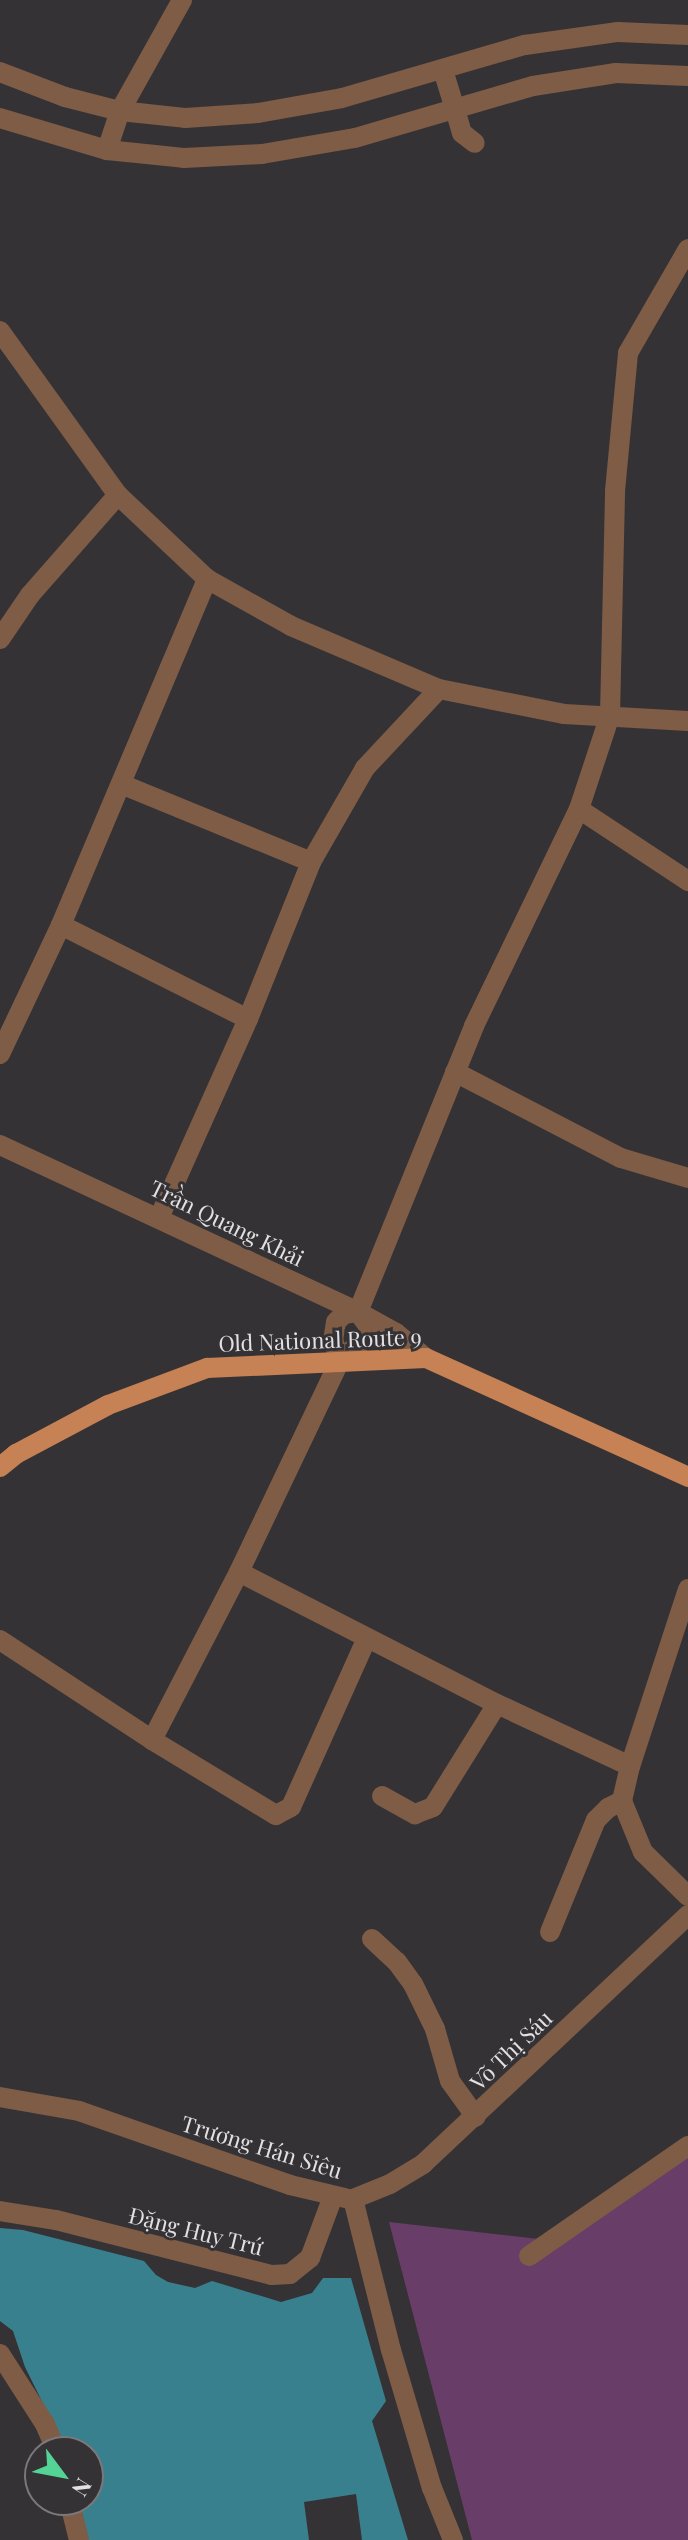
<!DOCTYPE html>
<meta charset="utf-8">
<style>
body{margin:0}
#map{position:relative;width:688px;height:2540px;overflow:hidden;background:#353235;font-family:"Playfair Display",serif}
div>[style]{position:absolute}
.green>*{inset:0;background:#683e68}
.water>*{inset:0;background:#39808e}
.minor>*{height:20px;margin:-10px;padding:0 10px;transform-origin:10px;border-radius:10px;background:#7e5c46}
.tertiary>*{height:20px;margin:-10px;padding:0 10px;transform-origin:10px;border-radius:10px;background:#7e5c46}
.primary>*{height:20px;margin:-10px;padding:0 10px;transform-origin:10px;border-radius:10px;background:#c68154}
span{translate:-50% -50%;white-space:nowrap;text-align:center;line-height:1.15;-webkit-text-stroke:6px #353235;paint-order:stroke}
.street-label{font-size:22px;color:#e2e0e2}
.north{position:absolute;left:24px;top:2436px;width:80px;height:80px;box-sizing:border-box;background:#353235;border:2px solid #7a787a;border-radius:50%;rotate:122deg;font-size:22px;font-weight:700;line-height:32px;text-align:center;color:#e2e0e2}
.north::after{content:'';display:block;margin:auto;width:28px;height:36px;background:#53d396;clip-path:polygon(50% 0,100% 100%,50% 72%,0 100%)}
</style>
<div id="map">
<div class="green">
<i style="clip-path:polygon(688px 2156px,688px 2540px,472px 2540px,389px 2222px,565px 2242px)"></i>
</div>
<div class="water">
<i style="clip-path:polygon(0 2228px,23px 2230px,144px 2261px,156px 2275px,168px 2282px,195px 2288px,212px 2281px,281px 2302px,312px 2293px,323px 2278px,351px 2278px,386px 2401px,372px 2421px,408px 2540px,362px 2540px,356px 2494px,304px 2502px,309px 2540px,85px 2540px,79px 2500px,88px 2500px,88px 2452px,67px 2452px,25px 2367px,13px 2331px,0 2321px)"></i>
</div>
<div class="minor">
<i style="left:455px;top:109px;width:25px;rotate:74deg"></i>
<i style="left:462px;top:133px;width:16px;rotate:38deg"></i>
<i style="left:120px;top:111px;width:127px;rotate:-60.8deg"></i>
<i style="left:0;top:331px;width:202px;rotate:54.3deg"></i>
<i style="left:118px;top:495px;width:122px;rotate:43.3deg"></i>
<i style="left:207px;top:579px;width:96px;rotate:29.2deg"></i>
<i style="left:291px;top:626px;width:161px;rotate:23.1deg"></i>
<i style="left:439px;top:689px;width:127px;rotate:11.3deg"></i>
<i style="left:564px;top:714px;width:124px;rotate:3.2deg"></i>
<i style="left:0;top:639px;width:53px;rotate:-55.7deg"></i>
<i style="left:30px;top:595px;width:133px;rotate:-48.7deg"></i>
<i style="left:121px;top:784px;width:205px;rotate:22.3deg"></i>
<i style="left:579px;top:809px;width:131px;rotate:33.4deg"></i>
<i style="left:61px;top:925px;width:209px;rotate:26.7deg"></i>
<i style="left:0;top:1054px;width:143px;rotate:-64.7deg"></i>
<i style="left:61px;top:925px;width:376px;rotate:-67.1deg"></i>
<i style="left:455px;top:1072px;width:187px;rotate:27.4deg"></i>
<i style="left:621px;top:1158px;width:70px;rotate:16.6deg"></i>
<i style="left:0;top:1145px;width:395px;rotate:25deg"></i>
<i style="left:358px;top:1312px;width:43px;rotate:28.9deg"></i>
<i style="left:396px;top:1333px;width:39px;rotate:40deg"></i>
<i style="left:159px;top:1218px;width:218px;rotate:-65.9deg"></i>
<i style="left:248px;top:1019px;width:169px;rotate:-68.1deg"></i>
<i style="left:311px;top:862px;width:108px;rotate:-60.1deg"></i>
<i style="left:365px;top:768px;width:108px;rotate:-46.9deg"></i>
<i style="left:239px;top:1572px;width:290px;rotate:27.1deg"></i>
<i style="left:497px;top:1704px;width:147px;rotate:25deg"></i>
<i style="left:688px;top:1589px;width:186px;rotate:108.1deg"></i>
<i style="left:630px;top:1766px;width:36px;rotate:103deg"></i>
<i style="left:622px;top:1801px;width:55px;rotate:67.6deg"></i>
<i style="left:643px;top:1852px;width:63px;rotate:44.4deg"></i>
<i style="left:0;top:1640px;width:182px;rotate:33.3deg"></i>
<i style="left:152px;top:1740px;width:145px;rotate:31.2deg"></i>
<i style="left:276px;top:1815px;width:17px;rotate:-28deg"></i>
<i style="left:291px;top:1807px;width:185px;rotate:-65.8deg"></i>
<i style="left:152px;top:1740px;width:189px;rotate:-62.6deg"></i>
<i style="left:239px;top:1572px;width:235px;rotate:-64.5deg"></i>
<i style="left:340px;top:1360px;width:35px;rotate:-40deg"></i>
<i style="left:367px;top:1337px;width:10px;rotate:-79deg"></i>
<i style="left:369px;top:1327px;width:19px;rotate:-126deg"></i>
<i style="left:358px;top:1312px;width:14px;rotate:172deg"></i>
<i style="left:344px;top:1314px;width:11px;rotate:135deg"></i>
<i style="left:336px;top:1322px;width:18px;rotate:99deg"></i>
<i style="left:333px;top:1340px;width:21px;rotate:71deg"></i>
<i style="left:382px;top:1796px;width:38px;rotate:29deg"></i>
<i style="left:415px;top:1814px;width:19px;rotate:-21deg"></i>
<i style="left:433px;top:1807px;width:121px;rotate:-58.1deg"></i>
<i style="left:550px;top:1932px;width:121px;rotate:-67.7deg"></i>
<i style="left:596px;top:1820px;width:17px;rotate:-45deg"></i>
<i style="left:608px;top:1808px;width:16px;rotate:-27deg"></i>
<i style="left:372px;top:1939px;width:34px;rotate:43deg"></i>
<i style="left:397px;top:1962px;width:27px;rotate:54deg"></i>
<i style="left:413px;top:1984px;width:50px;rotate:63.9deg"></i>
<i style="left:435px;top:2029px;width:54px;rotate:73.9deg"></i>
<i style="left:450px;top:2081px;width:44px;rotate:54.2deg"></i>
<i style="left:0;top:2097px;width:80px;rotate:10deg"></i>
<i style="left:79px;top:2111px;width:224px;rotate:19.3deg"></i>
<i style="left:290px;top:2185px;width:57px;rotate:13.3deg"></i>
<i style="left:353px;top:2199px;width:40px;rotate:-22deg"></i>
<i style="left:390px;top:2184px;width:39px;rotate:-31deg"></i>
<i style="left:423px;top:2164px;width:364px;rotate:-43.2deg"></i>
<i style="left:353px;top:2199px;width:156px;rotate:75.9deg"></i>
<i style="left:391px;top:2350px;width:144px;rotate:73.5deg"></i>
<i style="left:432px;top:2488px;width:56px;rotate:68deg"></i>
<i style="left:0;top:2211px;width:57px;rotate:9.1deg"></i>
<i style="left:56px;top:2220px;width:223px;rotate:14.3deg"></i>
<i style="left:272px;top:2275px;width:18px;rotate:-3deg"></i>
<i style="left:290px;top:2274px;width:26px;rotate:-39deg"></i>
<i style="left:310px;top:2258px;width:66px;rotate:-69.6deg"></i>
<i style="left:529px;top:2256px;width:193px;rotate:-34.7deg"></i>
<i style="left:0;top:2354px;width:83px;rotate:57.3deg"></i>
<i style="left:45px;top:2424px;width:30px;rotate:67deg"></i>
<i style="left:69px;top:2500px;width:41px;rotate:76deg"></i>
</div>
<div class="tertiary">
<i style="left:443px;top:70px;width:41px;rotate:72.9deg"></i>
<i style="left:0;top:72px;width:70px;rotate:21deg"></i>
<i style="left:65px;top:97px;width:57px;rotate:14.3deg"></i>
<i style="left:120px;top:111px;width:65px;rotate:6.1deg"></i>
<i style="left:185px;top:118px;width:73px;rotate:-3.9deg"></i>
<i style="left:258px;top:113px;width:85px;rotate:-10.1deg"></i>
<i style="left:342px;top:98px;width:191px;rotate:-16.2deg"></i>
<i style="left:525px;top:45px;width:94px;rotate:-8deg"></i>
<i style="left:618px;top:32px;width:70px;rotate:2.5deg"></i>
<i style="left:0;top:118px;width:112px;rotate:16.7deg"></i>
<i style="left:107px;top:150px;width:77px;rotate:5.9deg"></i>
<i style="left:184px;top:158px;width:78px;rotate:-2.9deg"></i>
<i style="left:262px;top:154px;width:94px;rotate:-9.8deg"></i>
<i style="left:355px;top:138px;width:185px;rotate:-16.3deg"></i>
<i style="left:533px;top:86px;width:84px;rotate:-8.9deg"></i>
<i style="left:616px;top:73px;width:72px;rotate:2.4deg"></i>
<i style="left:107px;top:150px;width:41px;rotate:-71.6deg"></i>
<i style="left:358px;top:1312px;width:309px;rotate:-67.9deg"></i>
<i style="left:474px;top:1026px;width:241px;rotate:-64.2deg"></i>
<i style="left:579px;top:809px;width:99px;rotate:-71.7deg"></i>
<i style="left:610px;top:715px;width:224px;rotate:-88.7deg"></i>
<i style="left:615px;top:491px;width:139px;rotate:-84.6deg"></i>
<i style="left:628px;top:353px;width:120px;rotate:-60deg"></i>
</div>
<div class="primary">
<i style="left:0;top:1467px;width:21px;rotate:-39deg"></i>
<i style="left:16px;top:1454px;width:104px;rotate:-28deg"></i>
<i style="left:108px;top:1405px;width:106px;rotate:-20.5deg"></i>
<i style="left:207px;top:1368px;width:219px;rotate:-2.6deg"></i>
<i style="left:426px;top:1358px;width:288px;rotate:24.4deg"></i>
</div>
<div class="street-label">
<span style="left:227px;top:1223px;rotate:26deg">Trần Quang Khải</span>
<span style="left:320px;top:1340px;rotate:-2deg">Old National Route 9</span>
<span style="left:511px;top:2050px;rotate:-44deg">Võ Thị Sáu</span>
<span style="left:262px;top:2147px;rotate:17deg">Trương Hán Siêu</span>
<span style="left:196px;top:2231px;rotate:14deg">Đặng Huy Trứ</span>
</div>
<div class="north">N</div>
</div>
